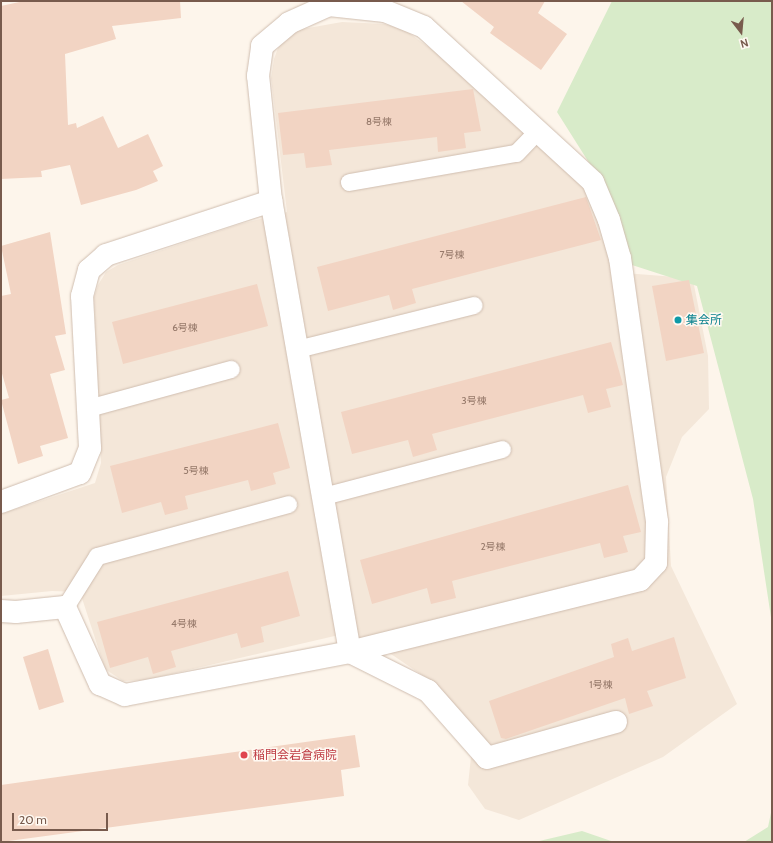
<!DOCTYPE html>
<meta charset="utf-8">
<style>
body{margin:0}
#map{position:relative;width:773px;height:843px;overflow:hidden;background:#fdf5eb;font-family:Cabin,"Noto Sans JP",sans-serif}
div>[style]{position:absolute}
.residential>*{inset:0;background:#f4e7d9}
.green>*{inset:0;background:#d8ebc9}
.building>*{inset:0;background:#f2d4c3}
.roads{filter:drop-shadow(0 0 1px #cfbdaf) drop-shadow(0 0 1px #cfbdaf)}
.service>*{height:17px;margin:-8.5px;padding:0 8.5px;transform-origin:8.5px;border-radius:8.5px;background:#fff}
.minor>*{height:22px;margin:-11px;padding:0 11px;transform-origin:11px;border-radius:11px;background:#fff}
.dots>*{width:11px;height:11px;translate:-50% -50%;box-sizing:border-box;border:2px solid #fff9f2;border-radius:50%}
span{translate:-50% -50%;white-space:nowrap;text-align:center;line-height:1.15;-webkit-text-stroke:3px #fff9f2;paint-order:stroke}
.number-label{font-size:10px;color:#96796a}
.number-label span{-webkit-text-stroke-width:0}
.culture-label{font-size:12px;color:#0d838f}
.left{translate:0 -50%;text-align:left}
.health-label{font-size:12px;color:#be3a42}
.frame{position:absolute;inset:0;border:2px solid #785b4d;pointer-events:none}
.north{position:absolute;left:721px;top:12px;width:40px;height:40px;-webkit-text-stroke:3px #fff9f2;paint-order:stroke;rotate:164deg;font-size:11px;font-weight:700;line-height:16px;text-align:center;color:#785b4d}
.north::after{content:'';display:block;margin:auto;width:14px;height:18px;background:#785b4d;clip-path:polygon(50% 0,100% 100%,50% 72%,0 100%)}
.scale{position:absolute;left:12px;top:813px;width:96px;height:18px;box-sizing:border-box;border:2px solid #785b4d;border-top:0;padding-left:5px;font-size:12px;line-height:14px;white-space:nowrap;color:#785b4d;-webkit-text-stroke:3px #fff9f2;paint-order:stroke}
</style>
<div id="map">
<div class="residential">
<i style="clip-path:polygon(342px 22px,384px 24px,405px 30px,467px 75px,587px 190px,605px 228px,611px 272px,689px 278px,694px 285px,708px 356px,709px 409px,682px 437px,666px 477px,671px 566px,737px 704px,663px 757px,519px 820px,485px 809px,468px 785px,471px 757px,483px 745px,438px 686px,391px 654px,358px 641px,356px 631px,146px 680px,123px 681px,105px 669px,80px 592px,52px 591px,1px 596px,1px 514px,95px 483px,101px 463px,94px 297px,98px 285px,106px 272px,118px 265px,240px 224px,287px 212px,271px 78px,274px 59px,281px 40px,297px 30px)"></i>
</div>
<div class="green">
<i style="clip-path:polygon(612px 1px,772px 1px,772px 624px,753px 499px,697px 286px,632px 265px,598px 177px,557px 112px)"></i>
<i style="clip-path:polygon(772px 808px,772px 842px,744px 842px,768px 827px)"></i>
<i style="clip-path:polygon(582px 831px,614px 842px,535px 842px)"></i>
</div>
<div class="building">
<i style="clip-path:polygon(24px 1px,180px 1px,181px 18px,112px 26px,116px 39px,65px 54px,68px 125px,76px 123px,77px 128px,103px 116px,118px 148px,148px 134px,163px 166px,153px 171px,158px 181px,136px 190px,81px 205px,70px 165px,41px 171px,42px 177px,1px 179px,1px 6px)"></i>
<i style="clip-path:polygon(461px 1px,545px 1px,538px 13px,567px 34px,541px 70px,490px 33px,494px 27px)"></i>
<i style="clip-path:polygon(473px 89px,481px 131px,464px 133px,466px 148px,438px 152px,437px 137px,329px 150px,332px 165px,306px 168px,304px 153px,283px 155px,278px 113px)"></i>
<i style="clip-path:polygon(586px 197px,601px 240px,412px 289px,416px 303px,393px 310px,389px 295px,328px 311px,317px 267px)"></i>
<i style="clip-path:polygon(50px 232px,66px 334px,55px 336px,65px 370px,50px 374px,68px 438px,40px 446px,43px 456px,18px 464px,1px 400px,9px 398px,1px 370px,1px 296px,11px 294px,1px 246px)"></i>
<i style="clip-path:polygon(689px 280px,704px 353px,666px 361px,652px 286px)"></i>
<i style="clip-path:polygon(257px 284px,268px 326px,123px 364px,112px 322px)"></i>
<i style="clip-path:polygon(611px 342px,623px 385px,606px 389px,611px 407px,588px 413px,583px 395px,432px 434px,437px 450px,413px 457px,408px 440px,352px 454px,341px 412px)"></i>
<i style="clip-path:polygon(278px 423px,290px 468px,273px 473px,276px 484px,251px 491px,248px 480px,185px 496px,188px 509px,165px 515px,161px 502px,122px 513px,110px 466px)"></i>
<i style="clip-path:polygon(628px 485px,641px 532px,623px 536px,628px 552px,604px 558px,600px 543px,452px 581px,456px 598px,431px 604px,427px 588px,372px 604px,360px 560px)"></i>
<i style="clip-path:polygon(288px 571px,300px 616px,261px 627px,264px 642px,241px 648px,237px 633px,171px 651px,176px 667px,153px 674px,148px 657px,110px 668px,97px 622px)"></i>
<i style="clip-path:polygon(674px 637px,686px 678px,647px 691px,653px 706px,629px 714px,625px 698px,506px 739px,501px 738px,489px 701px,614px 657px,611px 644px,628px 638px,632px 651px)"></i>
<i style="clip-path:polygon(48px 649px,64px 702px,39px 710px,23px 657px)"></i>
<i style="clip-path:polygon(355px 735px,360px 767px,341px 770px,344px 796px,1px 842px,1px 785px)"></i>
</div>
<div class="roads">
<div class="service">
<i style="left:349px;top:182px;width:169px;rotate:-9.9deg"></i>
<i style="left:516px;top:153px;width:30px;rotate:-46deg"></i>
<i style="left:297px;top:349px;width:182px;rotate:-14deg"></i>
<i style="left:88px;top:408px;width:148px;rotate:-15.3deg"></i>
<i style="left:323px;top:496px;width:185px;rotate:-14.7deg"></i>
<i style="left:65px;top:607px;width:60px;rotate:-57.9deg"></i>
<i style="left:97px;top:556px;width:198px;rotate:-15.2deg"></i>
</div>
<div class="minor">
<i style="left:1px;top:502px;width:84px;rotate:-20.2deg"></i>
<i style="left:80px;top:473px;width:27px;rotate:-68deg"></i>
<i style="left:90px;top:448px;width:152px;rotate:-93deg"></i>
<i style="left:82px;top:296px;width:27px;rotate:-75deg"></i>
<i style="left:89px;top:270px;width:23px;rotate:-41deg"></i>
<i style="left:106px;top:255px;width:174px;rotate:-18.1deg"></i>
<i style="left:1px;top:611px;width:15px;rotate:4deg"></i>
<i style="left:16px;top:612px;width:49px;rotate:-5.8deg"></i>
<i style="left:65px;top:607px;width:85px;rotate:65.6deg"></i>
<i style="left:100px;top:684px;width:27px;rotate:24deg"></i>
<i style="left:125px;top:695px;width:229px;rotate:-10.8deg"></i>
<i style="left:350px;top:652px;width:458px;rotate:-99.9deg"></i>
<i style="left:271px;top:201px;width:126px;rotate:-95.9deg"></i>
<i style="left:258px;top:76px;width:30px;rotate:-82deg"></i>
<i style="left:262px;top:46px;width:35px;rotate:-40deg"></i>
<i style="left:289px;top:23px;width:44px;rotate:-24.2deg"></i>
<i style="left:329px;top:5px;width:56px;rotate:6.1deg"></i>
<i style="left:385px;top:11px;width:42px;rotate:22.3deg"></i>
<i style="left:424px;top:27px;width:229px;rotate:42.5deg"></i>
<i style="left:593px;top:182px;width:41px;rotate:67.2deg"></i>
<i style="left:609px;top:220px;width:40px;rotate:74deg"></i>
<i style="left:620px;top:258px;width:267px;rotate:82deg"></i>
<i style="left:657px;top:522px;width:41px;rotate:91.4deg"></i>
<i style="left:656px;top:563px;width:23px;rotate:133deg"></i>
<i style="left:640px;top:580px;width:299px;rotate:166.1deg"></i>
<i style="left:350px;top:652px;width:87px;rotate:26.6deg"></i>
<i style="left:428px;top:691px;width:89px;rotate:48.6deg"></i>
<i style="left:487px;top:758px;width:134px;rotate:-15.6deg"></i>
</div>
</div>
<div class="dots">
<i style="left:678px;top:320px;background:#0f9aa8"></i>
<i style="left:244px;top:755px;background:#e0444e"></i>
</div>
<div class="number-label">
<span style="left:379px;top:122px">8号棟</span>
<span style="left:452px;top:255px">7号棟</span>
<span style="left:185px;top:328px">6号棟</span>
<span style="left:474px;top:401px">3号棟</span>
<span style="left:196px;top:471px">5号棟</span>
<span style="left:493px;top:547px">2号棟</span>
<span style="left:184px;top:624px">4号棟</span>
<span style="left:601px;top:685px">1号棟</span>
</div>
<div class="culture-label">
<span class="left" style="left:686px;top:320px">集会所</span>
</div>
<div class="health-label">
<span class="left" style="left:253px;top:755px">稲門会岩倉病院</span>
</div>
<div class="frame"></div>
<div class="north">N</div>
<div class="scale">20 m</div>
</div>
